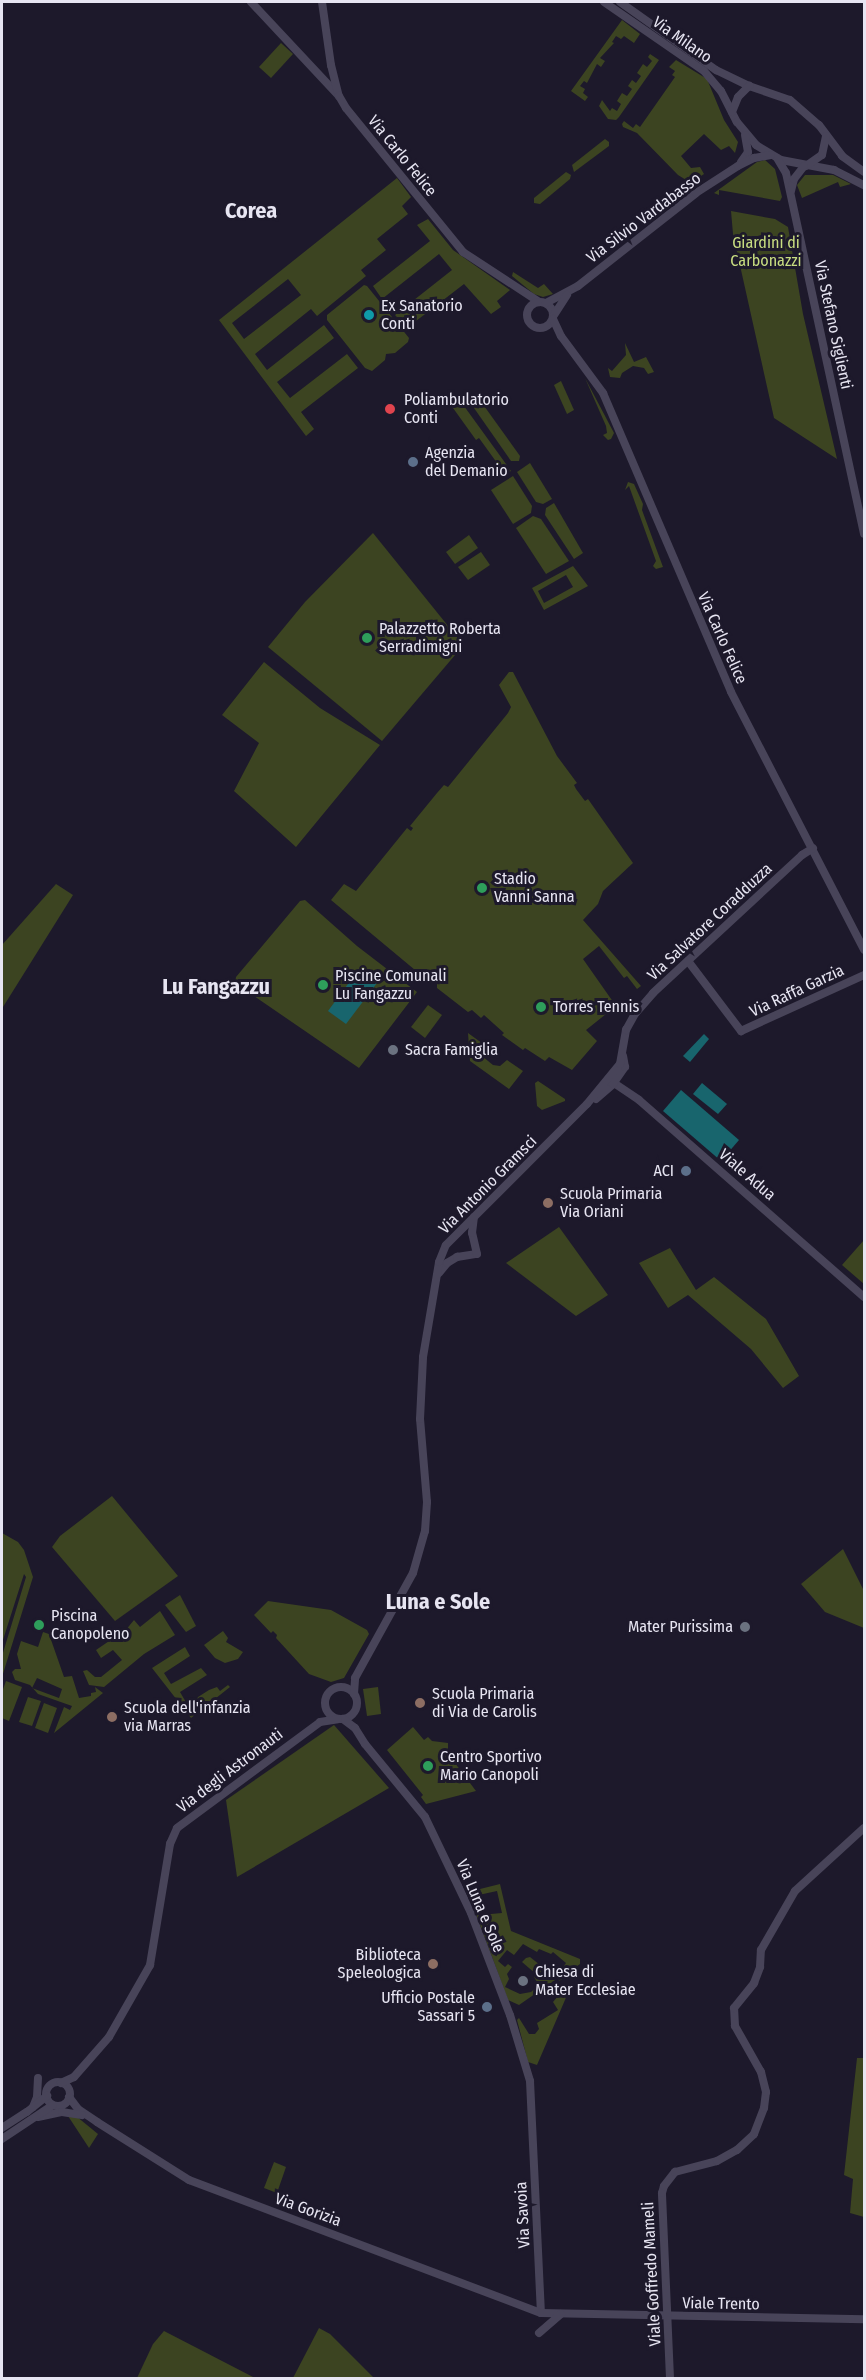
<!DOCTYPE html>
<style>
body{margin:0}
#map{position:relative;width:866px;height:2380px;overflow:hidden;background:#1d192b;font-family:"Fira Sans Condensed",sans-serif}
div>[style]{position:absolute}
.green>*{inset:0;background:#3c4421}
.water>*{inset:0;background:#18656d}
.secondary>*{height:8px;margin:-4px;padding:0 4px;transform-origin:4px;border-radius:4px;background:#484459}
.secondary>.ring{margin:-4px;padding:0;box-sizing:content-box;background:none;border:8px solid #484459;border-radius:50%}
.dots>*{width:16px;height:16px;translate:-50% -50%;box-sizing:border-box;border:3px solid #1d192b;border-radius:50%}
span{translate:-50% -50%;white-space:nowrap;text-align:center;line-height:1.15;-webkit-text-stroke:6px #1d192b;paint-order:stroke}
.street-label{font-size:16px;color:#e7e5f2}
.park-label{font-size:16px;color:#c8dd81}
.poi-label{font-size:16px;color:#e7e5f2}
.left{translate:0 -50%;text-align:left}
.right{translate:-100% -50%;text-align:right}
.district-label{font-size:22px;color:#e7e5f2;font-weight:700}
.frame{position:absolute;inset:0;border:3px solid #e7e5f2;pointer-events:none}
</style>
<div id="map">
<div class="green">
<i style="clip-path:polygon(622px 20px,640px 34px,634px 43px,624px 36px,621px 39px,616px 36px,612px 42px,614px 43px,600px 58px,605px 61px,601px 67px,597px 64px,587px 83px,584px 81px,580px 86px,585px 89px,583px 93px,588px 97px,585px 101px,571px 91px)"></i>
<i style="clip-path:polygon(281px 43px,293px 54px,271px 78px,259px 67px)"></i>
<i style="clip-path:polygon(650px 54px,659px 60px,619px 117px,616px 120px,608px 119px,599px 106px,602px 100px,610px 111px,612px 108px,617px 111px,621px 104px,617px 101px,622px 93px,627px 96px,632px 89px,628px 86px,632px 80px,636px 83px,641px 76px,637px 73px,643px 64px,647px 67px,652px 61px,648px 57px)"></i>
<i style="clip-path:polygon(676px 60px,707px 79px,724px 120px,738px 142px,735px 153px,729px 146px,721px 150px,704px 134px,681px 156px,691px 168px,700px 167px,704px 174px,691px 183px,678px 175px,637px 133px,623px 127px,622px 124px,624px 121px,633px 128px,636px 124px,640px 127px,675px 77px,672px 75px,675px 71px,669px 67px)"></i>
<i style="clip-path:polygon(605px 139px,609px 142px,609px 146px,574px 172px,572px 165px)"></i>
<i style="clip-path:polygon(765px 160px,775px 169px,782px 197px,780px 201px,719px 190px,719px 195px,714px 193px,757px 162px)"></i>
<i style="clip-path:polygon(566px 172px,571px 175px,570px 179px,540px 204px,534px 203px,534px 198px)"></i>
<i style="clip-path:polygon(805px 175px,833px 175px,851px 184px,840px 187px,838px 182px,802px 198px,797px 185px)"></i>
<i style="clip-path:polygon(evenodd,397px 178px,411px 197px,402px 206px,408px 214px,377px 239px,386px 250px,361px 270px,366px 276px,317px 316px,311px 309px,255px 354px,267px 370px,324px 325px,334px 338px,277px 382px,290px 398px,347px 354px,358px 368px,301px 412px,314px 429px,306px 436px,219px 320px,397px 178px,288px 279px,301px 295px,244px 339px,232px 323px,288px 279px)"></i>
<i style="clip-path:polygon(731px 211px,775px 219px,788px 227px,803px 314px,837px 459px,774px 418px,733px 234px)"></i>
<i style="clip-path:polygon(428px 219px,453px 250px,510px 290px,497px 301px,501px 307px,491px 314px,464px 284px,407px 328px,395px 315px,452px 270px,439px 254px,382px 299px,373px 286px,430px 241px,417px 225px)"></i>
<i style="clip-path:polygon(513px 272px,538px 288px,544px 284px,553px 294px,543px 297px,534px 294px,512px 276px)"></i>
<i style="clip-path:polygon(364px 285px,367px 286px,409px 338px,408px 342px,395px 353px,386px 354px,385px 360px,372px 371px,365px 368px,327px 320px,327px 315px)"></i>
<i style="clip-path:polygon(625px 343px,634px 362px,646px 357px,654px 372px,648px 374px,644px 368px,633px 366px,622px 373px,620px 378px,610px 377px,608px 368px,612px 371px,626px 355px)"></i>
<i style="clip-path:polygon(585px 378px,614px 433px,611px 439px,608px 440px,603px 435px,607px 433px,606px 426px)"></i>
<i style="clip-path:polygon(561px 381px,574px 410px,567px 414px,554px 385px)"></i>
<i style="clip-path:polygon(477px 401px,482px 403px,520px 456px,519px 461px,511px 461px,474px 408px)"></i>
<i style="clip-path:polygon(464px 406px,511px 471px,505px 474px,479px 438px,476px 440px,453px 408px)"></i>
<i style="clip-path:polygon(530px 463px,552px 499px,543px 504px,536px 502px,517px 472px)"></i>
<i style="clip-path:polygon(513px 476px,532px 506px,531px 513px,513px 524px,491px 490px)"></i>
<i style="clip-path:polygon(628px 482px,634px 484px,643px 504px,642px 510px,663px 567px,656px 569px,653px 566px,656px 561px,629px 486px,625px 490px)"></i>
<i style="clip-path:polygon(554px 503px,583px 553px,574px 559px,545px 515px,546px 508px)"></i>
<i style="clip-path:polygon(533px 516px,541px 519px,569px 561px,546px 574px,516px 528px)"></i>
<i style="clip-path:polygon(373px 533px,461px 642px,461px 648px,382px 741px,268px 647px,305px 602px)"></i>
<i style="clip-path:polygon(469px 535px,478px 548px,455px 564px,446px 552px)"></i>
<i style="clip-path:polygon(481px 552px,490px 565px,468px 580px,458px 567px)"></i>
<i style="clip-path:polygon(evenodd,573px 566px,588px 586px,544px 610px,532px 588px,573px 566px,566px 575px,573px 587px,544px 603px,538px 591px,566px 575px)"></i>
<i style="clip-path:polygon(264px 662px,320px 708px,380px 745px,296px 847px,234px 791px,259px 743px,222px 715px)"></i>
<i style="clip-path:polygon(509px 672px,513px 672px,557px 756px,577px 783px,574px 785px,576px 789px,585px 801px,588px 799px,633px 863px,603px 891px,598px 904px,583px 920px,641px 986px,637px 989px,627px 976px,624px 978px,599px 946px,583px 959px,616px 1006px,586px 1030px,597px 1041px,572px 1070px,549px 1057px,545px 1061px,525px 1048px,523px 1050px,502px 1035px,504px 1033px,484px 1015px,481px 1018px,472px 1010px,468px 1012px,437px 988px,437px 983px,425px 973px,421px 975px,331px 900px,344px 884px,356px 891px,407px 828px,411px 831px,413px 828px,410px 826px,437px 793px,444px 785px,448px 787px,508px 713px,511px 707px,499px 685px)"></i>
<i style="clip-path:polygon(56px 884px,73px 895px,3px 1007px,2px 945px)"></i>
<i style="clip-path:polygon(305px 900px,357px 946px,417px 992px,359px 1068px,235px 983px,236px 977px,300px 901px)"></i>
<i style="clip-path:polygon(428px 1005px,442px 1015px,425px 1038px,411px 1027px)"></i>
<i style="clip-path:polygon(468px 1033px,486px 1046px,477px 1052px,493px 1065px,500px 1066px,507px 1060px,523px 1071px,509px 1089px,470px 1061px)"></i>
<i style="clip-path:polygon(538px 1081px,565px 1099px,565px 1101px,542px 1110px,537px 1106px,535px 1083px)"></i>
<i style="clip-path:polygon(559px 1227px,608px 1295px,576px 1316px,506px 1263px)"></i>
<i style="clip-path:polygon(864px 1240px,864px 1284px,842px 1265px)"></i>
<i style="clip-path:polygon(670px 1248px,696px 1290px,714px 1277px,766px 1319px,799px 1376px,783px 1388px,751px 1349px,688px 1295px,668px 1308px,639px 1263px)"></i>
<i style="clip-path:polygon(112px 1496px,178px 1576px,115px 1621px,52px 1547px,60px 1536px)"></i>
<i style="clip-path:polygon(2px 1533px,18px 1542px,24px 1550px,33px 1577px,2px 1677px,2px 1656px,26px 1577px,24px 1574px,2px 1643px)"></i>
<i style="clip-path:polygon(843px 1549px,864px 1591px,864px 1628px,825px 1612px,801px 1584px)"></i>
<i style="clip-path:polygon(180px 1595px,196px 1626px,186px 1632px,165px 1605px)"></i>
<i style="clip-path:polygon(268px 1601px,331px 1610px,367px 1630px,369px 1634px,344px 1678px,331px 1682px,309px 1674px,276px 1638px,277px 1635px,273px 1631px,271px 1633px,254px 1615px)"></i>
<i style="clip-path:polygon(160px 1611px,175px 1635px,144px 1654px,104px 1687px,89px 1685px,83px 1671px,87px 1670px,95px 1677px,101px 1677px,122px 1660px,113px 1650px,101px 1658px,96px 1650px,115px 1637px,120px 1637px,134px 1620px,140px 1627px)"></i>
<i style="clip-path:polygon(223px 1631px,228px 1638px,226px 1642px,243px 1652px,238px 1659px,225px 1663px,215px 1658px,204px 1645px)"></i>
<i style="clip-path:polygon(evenodd,43px 1632px,49px 1634px,64px 1677px,72px 1676px,79px 1698px,91px 1696px,91px 1693px,96px 1692px,95px 1687px,103px 1693px,54px 1733px,64px 1707px,70px 1710px,72px 1706px,38px 1694px,30px 1685px,15px 1680px,12px 1672px,15px 1669px,21px 1669px,17px 1654px,21px 1641px,38px 1647px,43px 1632px,37px 1678px,62px 1689px,59px 1698px,32px 1688px,37px 1678px)"></i>
<i style="clip-path:polygon(185px 1647px,190px 1656px,164px 1673px,171px 1684px,201px 1668px,207px 1675px,180px 1692px,187px 1704px,209px 1690px,217px 1687px,220px 1691px,228px 1685px,230px 1687px,191px 1718px,152px 1668px)"></i>
<i style="clip-path:polygon(6px 1681px,22px 1687px,9px 1721px,2px 1718px,2px 1692px)"></i>
<i style="clip-path:polygon(378px 1687px,381px 1714px,367px 1716px,363px 1689px)"></i>
<i style="clip-path:polygon(28px 1697px,41px 1701px,32px 1726px,19px 1722px)"></i>
<i style="clip-path:polygon(44px 1703px,57px 1708px,48px 1733px,35px 1728px)"></i>
<i style="clip-path:polygon(334px 1725px,389px 1788px,237px 1877px,226px 1800px)"></i>
<i style="clip-path:polygon(413px 1727px,424px 1740px,428px 1737px,432px 1741px,448px 1743px,448px 1749px,456px 1760px,455px 1763px,476px 1791px,426px 1804px,421px 1797px,423px 1795px,387px 1750px)"></i>
<i style="clip-path:polygon(evenodd,500px 1884px,511px 1931px,580px 1959px,580px 1964px,567px 1973px,568px 1976px,559px 1981px,558px 1978px,519px 2005px,508px 2000px,468px 1892px,500px 1884px,497px 1891px,502px 1913px,480px 1915px,474px 1896px,497px 1891px,500px 1884px,523px 1944px,537px 1952px,539px 1949px,551px 1954px,553px 1952px,566px 1963px,553px 1980px,538px 1968px,540px 1965px,530px 1957px,526px 1958px,522px 1962px,536px 1974px,534px 1977px,539px 1985px,531px 1992px,520px 1994px,505px 1987px,509px 1979px,507px 1974px,512px 1967px,508px 1964px,505px 1967px,498px 1961px,507px 1950px,514px 1955px,523px 1944px)"></i>
<i style="clip-path:polygon(563px 1990px,568px 1993px,537px 2065px,528px 2062px,517px 2020px,519px 2018px,529px 2034px,535px 2034px,539px 2029px,537px 2023px,558px 2010px,553px 2002px)"></i>
<i style="clip-path:polygon(857px 2058px,864px 2058px,864px 2217px,850px 2213px,853px 2179px,844px 2175px)"></i>
<i style="clip-path:polygon(68px 2116px,76px 2116px,98px 2134px,89px 2148px)"></i>
<i style="clip-path:polygon(274px 2162px,286px 2167px,277px 2193px,264px 2188px)"></i>
<i style="clip-path:polygon(319px 2328px,330px 2334px,374px 2378px,293px 2378px)"></i>
<i style="clip-path:polygon(164px 2331px,255px 2378px,137px 2378px,153px 2344px)"></i>
</div>
<div class="water">
<i style="clip-path:polygon(359px 969px,377px 983px,346px 1024px,328px 1011px)"></i>
<i style="clip-path:polygon(704px 1034px,709px 1039px,690px 1062px,683px 1056px)"></i>
<i style="clip-path:polygon(702px 1083px,727px 1104px,718px 1114px,693px 1094px)"></i>
<i style="clip-path:polygon(681px 1090px,739px 1140px,721px 1161px,663px 1111px)"></i>
</div>
<div class="secondary">
<i style="left:251px;top:2px;width:127px;rotate:46.9deg"></i>
<i style="left:322px;top:2px;width:64px;rotate:81.9deg"></i>
<i style="left:331px;top:65px;width:32px;rotate:76deg"></i>
<i style="left:339px;top:96px;width:14px;rotate:60deg"></i>
<i style="left:346px;top:108px;width:186px;rotate:50.9deg"></i>
<i style="left:463px;top:252px;width:91px;rotate:33.3deg"></i>
<i style="left:604px;top:2px;width:121px;rotate:34.6deg"></i>
<i style="left:704px;top:71px;width:26px;rotate:50deg"></i>
<i style="left:721px;top:91px;width:35px;rotate:63deg"></i>
<i style="left:737px;top:122px;width:30px;rotate:50deg"></i>
<i style="left:756px;top:145px;width:29px;rotate:31deg"></i>
<i style="left:781px;top:160px;width:54px;rotate:10.7deg"></i>
<i style="left:834px;top:170px;width:34px;rotate:27deg"></i>
<i style="left:620px;top:2px;width:118px;rotate:35.3deg"></i>
<i style="left:716px;top:70px;width:37px;rotate:26deg"></i>
<i style="left:749px;top:86px;width:43px;rotate:18.9deg"></i>
<i style="left:790px;top:100px;width:38px;rotate:41deg"></i>
<i style="left:819px;top:125px;width:39px;rotate:53deg"></i>
<i style="left:842px;top:156px;width:27px;rotate:36deg"></i>
<i style="left:732px;top:112px;width:16px;rotate:-68deg"></i>
<i style="left:738px;top:97px;width:16px;rotate:-45deg"></i>
<i style="left:777px;top:158px;width:17px;rotate:59deg"></i>
<i style="left:786px;top:173px;width:369px;rotate:77.8deg"></i>
<i style="left:741px;top:162px;width:12px;rotate:-55deg"></i>
<i style="left:748px;top:152px;width:17px;rotate:-100deg"></i>
<i style="left:806px;top:166px;width:19px;rotate:-35deg"></i>
<i style="left:822px;top:155px;width:19px;rotate:-78deg"></i>
<i style="left:791px;top:191px;width:12px;rotate:-76deg"></i>
<i style="left:794px;top:179px;width:16px;rotate:-52deg"></i>
<i class="ring" style="left:527px;top:302px;width:18px;height:18px"></i>
<i style="left:546px;top:303px;width:36px;rotate:-28deg"></i>
<i style="left:578px;top:286px;width:150px;rotate:-38.2deg"></i>
<i style="left:696px;top:193px;width:50px;rotate:-32.7deg"></i>
<i style="left:738px;top:166px;width:18px;rotate:-27deg"></i>
<i style="left:754px;top:158px;width:17px;rotate:-10deg"></i>
<i style="left:554px;top:315px;width:24px;rotate:-57deg"></i>
<i style="left:553px;top:319px;width:19px;rotate:65deg"></i>
<i style="left:561px;top:336px;width:71px;rotate:53.6deg"></i>
<i style="left:603px;top:393px;width:325px;rotate:66.8deg"></i>
<i style="left:731px;top:692px;width:290px;rotate:62.7deg"></i>
<i style="left:688px;top:961px;width:88px;rotate:52.9deg"></i>
<i style="left:741px;top:1031px;width:135px;rotate:-24.5deg"></i>
<i style="left:608px;top:1079px;width:37px;rotate:34deg"></i>
<i style="left:639px;top:1100px;width:299px;rotate:41.2deg"></i>
<i style="left:596px;top:1099px;width:23px;rotate:-41deg"></i>
<i style="left:613px;top:1084px;width:21px;rotate:-55deg"></i>
<i style="left:625px;top:1067px;width:11px;rotate:-100deg"></i>
<i style="left:439px;top:1273px;width:13px;rotate:-51deg"></i>
<i style="left:447px;top:1263px;width:12px;rotate:-31deg"></i>
<i style="left:457px;top:1257px;width:20px;rotate:-9deg"></i>
<i style="left:477px;top:1254px;width:22px;rotate:-103deg"></i>
<i style="left:472px;top:1233px;width:16px;rotate:-83deg"></i>
<i class="ring" style="left:325px;top:1687px;width:24px;height:24px"></i>
<i style="left:354px;top:1694px;width:16px;rotate:-86deg"></i>
<i style="left:355px;top:1678px;width:120px;rotate:-61.1deg"></i>
<i style="left:413px;top:1573px;width:44px;rotate:-74.1deg"></i>
<i style="left:425px;top:1531px;width:29px;rotate:-86deg"></i>
<i style="left:427px;top:1502px;width:83px;rotate:-94.8deg"></i>
<i style="left:420px;top:1419px;width:62px;rotate:-87.2deg"></i>
<i style="left:423px;top:1357px;width:96px;rotate:-80.4deg"></i>
<i style="left:439px;top:1262px;width:18px;rotate:-68deg"></i>
<i style="left:446px;top:1245px;width:199px;rotate:-45deg"></i>
<i style="left:587px;top:1104px;width:52px;rotate:-50.5deg"></i>
<i style="left:620px;top:1064px;width:35px;rotate:-80deg"></i>
<i style="left:626px;top:1030px;width:18px;rotate:-61deg"></i>
<i style="left:635px;top:1014px;width:28px;rotate:-49deg"></i>
<i style="left:653px;top:993px;width:203px;rotate:-42.8deg"></i>
<i style="left:802px;top:855px;width:13px;rotate:-32deg"></i>
<i style="left:343px;top:1719px;width:15px;rotate:37deg"></i>
<i style="left:355px;top:1728px;width:19px;rotate:58deg"></i>
<i style="left:365px;top:1744px;width:94px;rotate:50.6deg"></i>
<i style="left:425px;top:1817px;width:106px;rotate:64.4deg"></i>
<i style="left:471px;top:1913px;width:109px;rotate:69.1deg"></i>
<i style="left:510px;top:2015px;width:69px;rotate:73.1deg"></i>
<i style="left:530px;top:2081px;width:232px;rotate:87.3deg"></i>
<i class="ring" style="left:46px;top:2082px;width:16px;height:16px"></i>
<i style="left:61px;top:2083px;width:14px;rotate:-25deg"></i>
<i style="left:74px;top:2077px;width:53px;rotate:-48.8deg"></i>
<i style="left:109px;top:2037px;width:83px;rotate:-60.3deg"></i>
<i style="left:150px;top:1965px;width:123px;rotate:-80.6deg"></i>
<i style="left:170px;top:1844px;width:17px;rotate:-66deg"></i>
<i style="left:177px;top:1828px;width:178px;rotate:-36.5deg"></i>
<i style="left:320px;top:1722px;width:18px;rotate:-9deg"></i>
<i style="left:69px;top:2097px;width:15px;rotate:53deg"></i>
<i style="left:78px;top:2109px;width:23px;rotate:34deg"></i>
<i style="left:97px;top:2122px;width:109px;rotate:32.2deg"></i>
<i style="left:189px;top:2180px;width:376px;rotate:20.7deg"></i>
<i style="left:541px;top:2313px;width:323px;rotate:1.1deg"></i>
<i style="left:33px;top:2107px;width:11px;rotate:-68deg"></i>
<i style="left:37px;top:2097px;width:19px;rotate:-87deg"></i>
<i style="left:38px;top:2117px;width:25px;rotate:-12deg"></i>
<i style="left:62px;top:2112px;width:20px;rotate:9deg"></i>
<i style="left:2px;top:2128px;width:30px;rotate:-33deg"></i>
<i style="left:27px;top:2112px;width:26px;rotate:-39deg"></i>
<i style="left:2px;top:2139px;width:61px;rotate:-33.7deg"></i>
<i style="left:539px;top:2333px;width:29px;rotate:-41deg"></i>
<i style="left:670px;top:2378px;width:185px;rotate:-92.5deg"></i>
<i style="left:662px;top:2193px;width:7px;rotate:-74deg"></i>
<i style="left:664px;top:2186px;width:18px;rotate:-52deg"></i>
<i style="left:675px;top:2172px;width:43px;rotate:-14.7deg"></i>
<i style="left:717px;top:2161px;width:23px;rotate:-29deg"></i>
<i style="left:737px;top:2150px;width:23px;rotate:-43deg"></i>
<i style="left:754px;top:2134px;width:28px;rotate:-69deg"></i>
<i style="left:764px;top:2108px;width:16px;rotate:-83deg"></i>
<i style="left:766px;top:2092px;width:21px;rotate:-104deg"></i>
<i style="left:761px;top:2072px;width:53px;rotate:-119.5deg"></i>
<i style="left:735px;top:2026px;width:18px;rotate:-93deg"></i>
<i style="left:734px;top:2008px;width:32px;rotate:-51deg"></i>
<i style="left:754px;top:1983px;width:17px;rotate:-69deg"></i>
<i style="left:760px;top:1967px;width:17px;rotate:-87deg"></i>
<i style="left:761px;top:1950px;width:68px;rotate:-60deg"></i>
<i style="left:795px;top:1891px;width:93px;rotate:-42.4deg"></i>
</div>
<div class="dots">
<i style="left:369px;top:315px;background:#0f9aa8"></i>
<i style="left:390px;top:409px;background:#e0444e"></i>
<i style="left:413px;top:462px;background:#5c6f8a"></i>
<i style="left:367px;top:638px;background:#2e9e5b"></i>
<i style="left:482px;top:888px;background:#2e9e5b"></i>
<i style="left:323px;top:985px;background:#2e9e5b"></i>
<i style="left:541px;top:1007px;background:#2e9e5b"></i>
<i style="left:393px;top:1050px;background:#6b7280"></i>
<i style="left:686px;top:1171px;background:#5c6f8a"></i>
<i style="left:548px;top:1203px;background:#8d6e63"></i>
<i style="left:39px;top:1625px;background:#2e9e5b"></i>
<i style="left:745px;top:1627px;background:#6b7280"></i>
<i style="left:420px;top:1703px;background:#8d6e63"></i>
<i style="left:112px;top:1717px;background:#8d6e63"></i>
<i style="left:428px;top:1766px;background:#2e9e5b"></i>
<i style="left:433px;top:1964px;background:#8d6e63"></i>
<i style="left:523px;top:1981px;background:#6b7280"></i>
<i style="left:487px;top:2007px;background:#5c6f8a"></i>
</div>
<div class="street-label">
<span style="left:682px;top:40px;rotate:35deg">Via Milano</span>
<span style="left:402px;top:156px;rotate:51deg">Via Carlo Felice</span>
<span style="left:644px;top:218px;rotate:-37deg">Via Silvio Vardabasso</span>
<span style="left:833px;top:325px;rotate:78deg">Via Stefano Siglienti</span>
<span style="left:722px;top:638px;rotate:66deg">Via Carlo Felice</span>
<span style="left:710px;top:922px;rotate:-43deg">Via Salvatore Coradduzza</span>
<span style="left:797px;top:991px;rotate:-25deg">Via Raffa Garzia</span>
<span style="left:747px;top:1175px;rotate:41deg">Viale Adua</span>
<span style="left:488px;top:1185px;rotate:-45deg">Via Antonio Gramsci</span>
<span style="left:230px;top:1771px;rotate:-37deg">Via degli Astronauti</span>
<span style="left:480px;top:1906px;rotate:67deg">Via Luna e Sole</span>
<span style="left:308px;top:2210px;rotate:20deg">Via Gorizia</span>
<span style="left:523px;top:2215px;rotate:-93deg">Via Savoia</span>
<span style="left:652px;top:2274px;rotate:-93deg">Viale Goffredo Mameli</span>
<span style="left:721px;top:2304px;rotate:1deg">Viale Trento</span>
</div>
<div class="park-label">
<span style="left:766px;top:252px">Giardini di<br>Carbonazzi</span>
</div>
<div class="poi-label">
<span class="left" style="left:381px;top:315px">Ex Sanatorio<br>Conti</span>
<span class="left" style="left:404px;top:409px">Poliambulatorio<br>Conti</span>
<span class="left" style="left:425px;top:462px">Agenzia<br>del Demanio</span>
<span class="left" style="left:379px;top:638px">Palazzetto Roberta<br>Serradimigni</span>
<span class="left" style="left:494px;top:888px">Stadio<br>Vanni Sanna</span>
<span class="left" style="left:335px;top:985px">Piscine Comunali<br>Lu Fangazzu</span>
<span class="left" style="left:553px;top:1007px">Torres Tennis</span>
<span class="left" style="left:405px;top:1050px">Sacra Famiglia</span>
<span class="right" style="left:674px;top:1171px">ACI</span>
<span class="left" style="left:560px;top:1203px">Scuola Primaria<br>Via Oriani</span>
<span class="left" style="left:51px;top:1625px">Piscina<br>Canopoleno</span>
<span class="right" style="left:733px;top:1627px">Mater Purissima</span>
<span class="left" style="left:432px;top:1703px">Scuola Primaria<br>di Via de Carolis</span>
<span class="left" style="left:124px;top:1717px">Scuola dell'infanzia<br>via Marras</span>
<span class="left" style="left:440px;top:1766px">Centro Sportivo<br>Mario Canopoli</span>
<span class="right" style="left:421px;top:1964px">Biblioteca<br>Speleologica</span>
<span class="left" style="left:535px;top:1981px">Chiesa di<br>Mater Ecclesiae</span>
<span class="right" style="left:475px;top:2007px">Ufficio Postale<br>Sassari 5</span>
</div>
<div class="district-label">
<span style="left:251px;top:211px">Corea</span>
<span style="left:216px;top:987px">Lu Fangazzu</span>
<span style="left:438px;top:1602px">Luna e Sole</span>
</div>
<div class="frame"></div>
</div>
